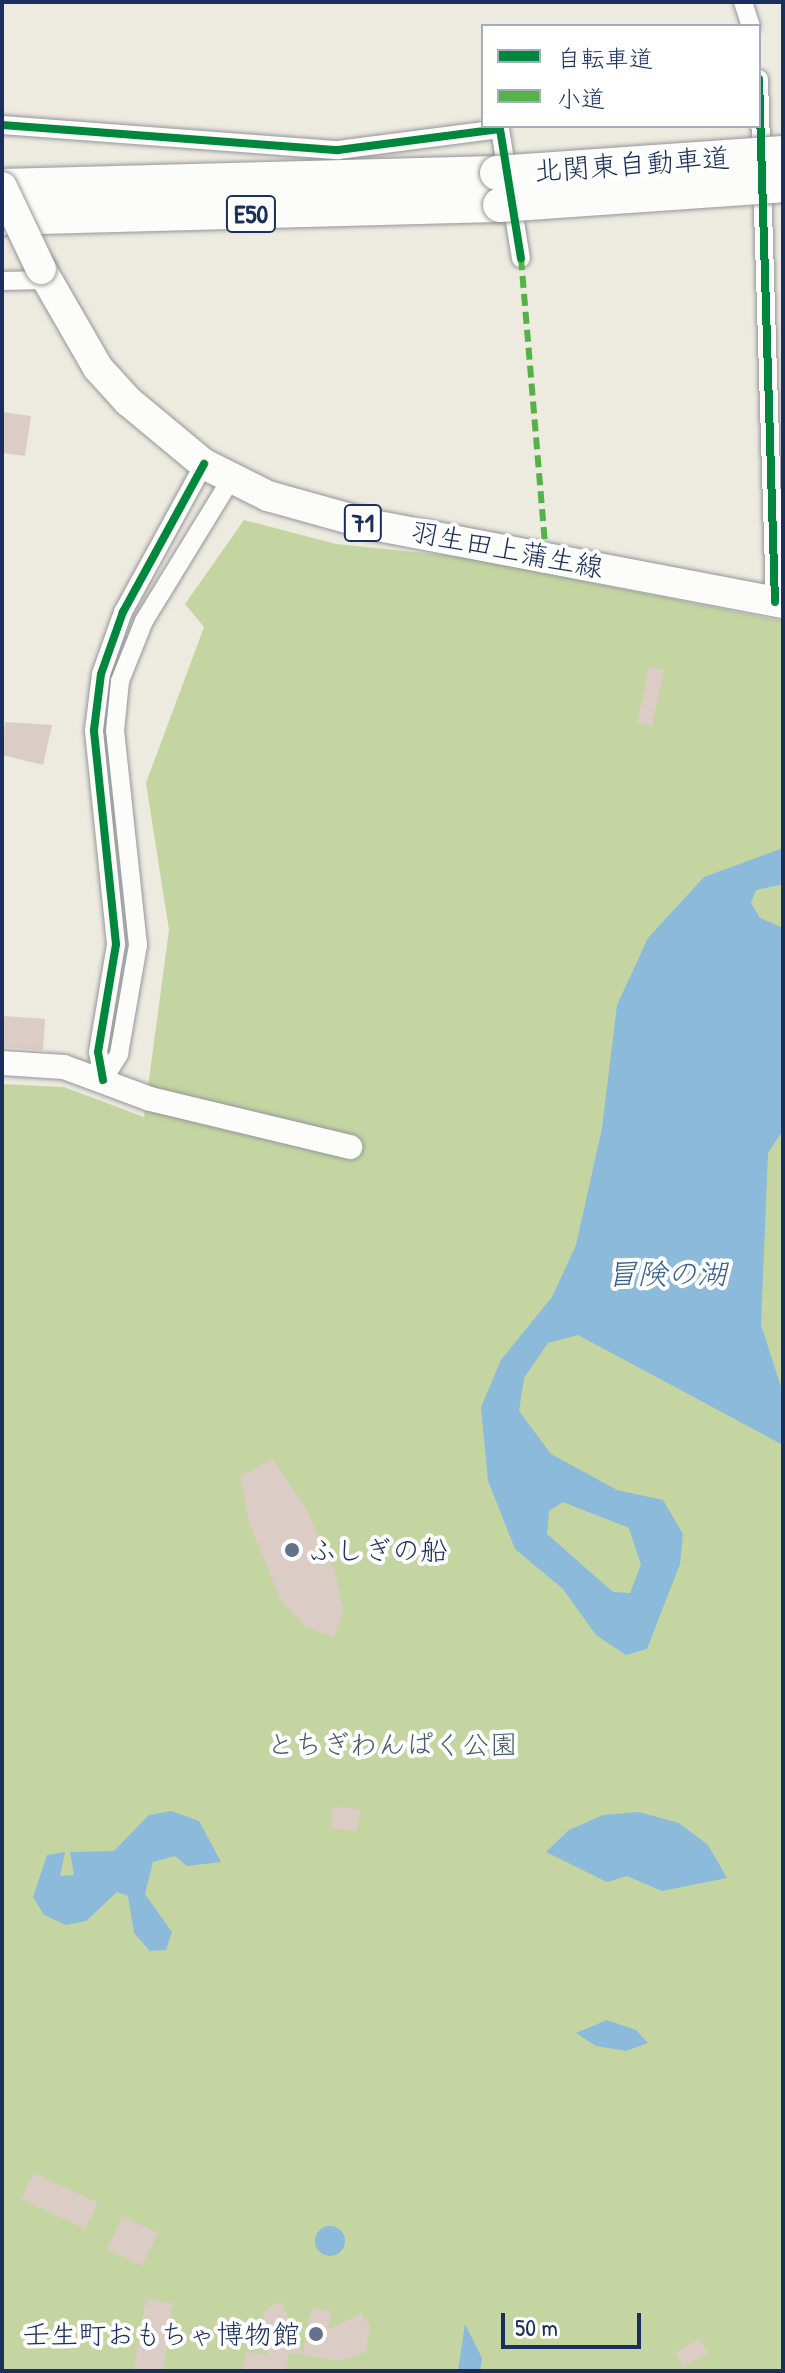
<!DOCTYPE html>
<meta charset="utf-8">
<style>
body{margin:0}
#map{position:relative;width:785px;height:2373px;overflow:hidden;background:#edeae0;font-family:"Patrick Hand","Klee One",sans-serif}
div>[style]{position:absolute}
.green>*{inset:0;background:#c4d5a1}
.water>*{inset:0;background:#8cbada}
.round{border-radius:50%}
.building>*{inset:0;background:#dcccc6}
.roads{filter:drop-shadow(0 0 2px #959699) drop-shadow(0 0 2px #959699)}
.minor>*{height:18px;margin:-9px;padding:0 9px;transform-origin:9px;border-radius:9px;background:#fcfcfa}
.tertiary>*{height:24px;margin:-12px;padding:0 12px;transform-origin:12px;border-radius:12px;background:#fcfcfa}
.primary>*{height:30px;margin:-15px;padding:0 15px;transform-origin:15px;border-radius:15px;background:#fcfcfa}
.motorway>*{height:34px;margin:-17px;padding:0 17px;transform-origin:17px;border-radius:17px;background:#fcfcfa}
.bridges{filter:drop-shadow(0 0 2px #959699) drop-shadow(0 0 2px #959699)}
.primary-bridge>*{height:30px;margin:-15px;padding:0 15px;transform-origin:15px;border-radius:15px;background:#fcfcfa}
.motorway-bridge>*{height:34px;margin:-17px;padding:0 17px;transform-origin:17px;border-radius:17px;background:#fcfcfa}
.quiet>*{height:6px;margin-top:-3px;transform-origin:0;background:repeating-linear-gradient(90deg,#55b248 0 12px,transparent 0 18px)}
.cycleway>*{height:8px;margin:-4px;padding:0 4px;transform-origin:4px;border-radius:4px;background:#00873e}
.dots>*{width:22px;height:22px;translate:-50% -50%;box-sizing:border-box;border:4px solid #fff;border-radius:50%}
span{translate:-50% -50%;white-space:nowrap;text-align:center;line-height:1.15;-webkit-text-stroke:8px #fff;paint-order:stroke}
.shield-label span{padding:2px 6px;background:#fff;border:2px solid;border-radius:6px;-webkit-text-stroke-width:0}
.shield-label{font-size:26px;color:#1b2f5e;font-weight:700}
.street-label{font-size:28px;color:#1b2f5e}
.poi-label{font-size:28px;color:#1b2f5e}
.left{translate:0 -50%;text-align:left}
.right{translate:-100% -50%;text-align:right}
.park-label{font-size:28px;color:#445c62}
.water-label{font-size:30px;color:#375f8e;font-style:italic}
.frame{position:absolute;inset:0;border:4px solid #1b2f5e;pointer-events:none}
.legend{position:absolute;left:481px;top:24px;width:280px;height:104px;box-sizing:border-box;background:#fff;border:2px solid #a4acbf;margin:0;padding:10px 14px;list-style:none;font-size:24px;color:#1b2f5e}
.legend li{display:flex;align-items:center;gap:16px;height:40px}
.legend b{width:40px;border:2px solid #a4acbf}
.scale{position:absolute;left:501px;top:2313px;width:140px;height:36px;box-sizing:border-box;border:4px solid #1b2f5e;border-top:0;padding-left:10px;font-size:24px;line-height:28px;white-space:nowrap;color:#1b2f5e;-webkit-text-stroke:6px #fff;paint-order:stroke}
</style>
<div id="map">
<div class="green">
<i style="clip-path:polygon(244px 520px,336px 544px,464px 557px,783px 621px,783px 2371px,2px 2371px,2px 1084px,64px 1087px,144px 1117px,169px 930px,146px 783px,204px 627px,185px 604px)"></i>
</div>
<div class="water">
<i style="clip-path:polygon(evenodd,783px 848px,783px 884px,756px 890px,751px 903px,760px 918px,783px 928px,783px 1130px,768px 1153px,761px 1325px,783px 1393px,783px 1445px,578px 1335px,548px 1343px,524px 1378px,519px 1411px,551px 1454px,617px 1490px,663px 1500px,683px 1534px,680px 1564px,647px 1649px,626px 1655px,596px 1635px,563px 1589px,515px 1549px,488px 1481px,481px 1407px,501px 1360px,552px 1297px,576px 1245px,602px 1128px,617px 1005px,648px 938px,704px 877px,783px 848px,563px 1502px,629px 1528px,641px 1565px,630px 1593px,613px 1592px,547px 1534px,549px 1511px,563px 1502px)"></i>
<i style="clip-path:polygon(171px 1811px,199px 1821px,221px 1862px,187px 1866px,175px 1856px,153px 1862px,145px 1894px,172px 1932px,166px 1950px,150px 1951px,134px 1933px,128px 1896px,117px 1892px,86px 1921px,66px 1925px,44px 1915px,33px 1897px,47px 1855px,65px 1852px,60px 1876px,74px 1875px,70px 1852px,114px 1851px,149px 1815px)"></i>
<i style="clip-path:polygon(639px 1812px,679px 1823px,708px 1845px,727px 1878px,662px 1891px,627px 1876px,607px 1882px,546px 1852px,569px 1830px,603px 1815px)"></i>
<i style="clip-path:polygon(607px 2020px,636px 2030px,648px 2043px,626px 2051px,596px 2046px,576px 2033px)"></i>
<i class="round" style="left:315px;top:2226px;width:30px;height:30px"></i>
<i style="clip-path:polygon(465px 2324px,482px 2358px,480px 2371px,458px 2371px)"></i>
</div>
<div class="building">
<i style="clip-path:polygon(2px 412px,31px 416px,25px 456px,2px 453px)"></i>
<i style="clip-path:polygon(649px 667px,664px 670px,652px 726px,637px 723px)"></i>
<i style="clip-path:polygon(5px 722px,52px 725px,43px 765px,2px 755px)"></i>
<i style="clip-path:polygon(4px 1016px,45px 1019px,43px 1050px,2px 1047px)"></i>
<i style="clip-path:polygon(273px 1459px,306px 1508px,336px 1576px,343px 1610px,334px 1638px,305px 1626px,281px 1600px,249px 1523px,240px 1476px)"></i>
<i style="clip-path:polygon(333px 1806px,360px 1810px,357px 1831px,330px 1828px)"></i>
<i style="clip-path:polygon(34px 2173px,98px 2203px,85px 2229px,21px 2199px)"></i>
<i style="clip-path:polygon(123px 2217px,158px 2233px,142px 2266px,107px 2249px)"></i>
<i style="clip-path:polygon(146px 2299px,173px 2303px,163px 2371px,134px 2369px)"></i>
<i style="clip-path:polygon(281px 2301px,303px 2355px,289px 2353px,286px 2371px,243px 2371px,246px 2352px,267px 2355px,260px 2334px,265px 2310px)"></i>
<i style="clip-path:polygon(311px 2308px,331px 2311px,328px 2330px,361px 2313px,370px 2326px,366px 2352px,340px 2361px,303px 2355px)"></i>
<i style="clip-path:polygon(700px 2339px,708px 2353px,683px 2367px,675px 2353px)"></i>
</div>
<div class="roads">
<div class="minor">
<i style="left:743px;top:2px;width:25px;rotate:72deg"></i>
<i style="left:759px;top:79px;width:523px;rotate:88.25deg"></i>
<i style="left:2px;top:125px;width:337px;rotate:4.3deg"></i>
<i style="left:338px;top:150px;width:163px;rotate:-7.4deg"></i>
<i style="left:500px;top:129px;width:131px;rotate:80.8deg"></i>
<i style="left:2px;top:281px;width:44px;rotate:-1.3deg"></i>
<i style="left:103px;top:1080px;width:28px;rotate:-100deg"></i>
<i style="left:98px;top:1052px;width:109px;rotate:-80.5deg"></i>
<i style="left:116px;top:944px;width:215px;rotate:-95.9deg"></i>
<i style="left:94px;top:730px;width:56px;rotate:-82.9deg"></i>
<i style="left:101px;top:674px;width:66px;rotate:-70.5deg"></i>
<i style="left:123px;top:612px;width:169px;rotate:-61.3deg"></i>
<i style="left:103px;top:1080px;width:31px;rotate:-58deg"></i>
<i style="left:119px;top:1054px;width:111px;rotate:-80.1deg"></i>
<i style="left:138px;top:945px;width:215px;rotate:-96.1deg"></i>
<i style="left:115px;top:731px;width:50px;rotate:-84.3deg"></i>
<i style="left:120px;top:681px;width:65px;rotate:-68.2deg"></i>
<i style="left:144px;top:621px;width:167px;rotate:-58.5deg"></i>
</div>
<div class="tertiary">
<i style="left:2px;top:1063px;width:62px;rotate:3.7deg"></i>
<i style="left:64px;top:1067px;width:92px;rotate:20.4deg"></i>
<i style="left:150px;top:1099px;width:206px;rotate:13.5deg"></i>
</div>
<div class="primary">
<i style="left:41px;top:269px;width:114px;rotate:60.1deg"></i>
<i style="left:98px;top:368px;width:45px;rotate:47.7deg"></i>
<i style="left:128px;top:401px;width:99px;rotate:39.7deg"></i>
<i style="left:204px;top:464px;width:72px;rotate:26.6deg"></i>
<i style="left:268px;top:496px;width:104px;rotate:15.6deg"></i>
<i style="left:368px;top:524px;width:422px;rotate:10.8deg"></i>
</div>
<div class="motorway">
<i style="left:2px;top:186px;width:495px;rotate:-1.5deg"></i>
<i style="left:2px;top:218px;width:498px;rotate:-1.5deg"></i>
</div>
</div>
<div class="bridges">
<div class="primary-bridge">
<i style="left:2px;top:187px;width:91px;rotate:64.6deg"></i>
</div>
<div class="motorway-bridge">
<i style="left:497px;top:173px;width:287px;rotate:-4deg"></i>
<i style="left:500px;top:205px;width:284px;rotate:-4deg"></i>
</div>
</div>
<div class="quiet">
<i style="left:521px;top:258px;width:299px;rotate:85.2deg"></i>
</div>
<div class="cycleway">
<i style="left:759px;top:79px;width:523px;rotate:88.25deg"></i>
<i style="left:2px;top:125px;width:337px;rotate:4.3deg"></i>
<i style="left:338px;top:150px;width:163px;rotate:-7.4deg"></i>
<i style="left:500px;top:129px;width:131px;rotate:80.8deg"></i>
<i style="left:103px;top:1080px;width:28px;rotate:-100deg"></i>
<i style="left:98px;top:1052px;width:109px;rotate:-80.5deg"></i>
<i style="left:116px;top:944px;width:215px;rotate:-95.9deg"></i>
<i style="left:94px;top:730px;width:56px;rotate:-82.9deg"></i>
<i style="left:101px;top:674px;width:66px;rotate:-70.5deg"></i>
<i style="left:123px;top:612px;width:169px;rotate:-61.3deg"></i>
</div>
<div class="dots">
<i style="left:292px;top:1550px;background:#64708c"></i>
<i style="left:316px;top:2334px;background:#64708c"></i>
</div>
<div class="shield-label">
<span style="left:251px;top:214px">E50</span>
<span style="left:363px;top:523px">71</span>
</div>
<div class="street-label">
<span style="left:632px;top:164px;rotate:-4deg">北関東自動車道</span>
<span style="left:507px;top:549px;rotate:11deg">羽生田上蒲生線</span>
</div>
<div class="poi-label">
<span class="left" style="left:308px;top:1550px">ふしぎの船</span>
<span class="right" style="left:300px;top:2334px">壬生町おもちゃ博物館</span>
</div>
<div class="park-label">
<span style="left:392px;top:1744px">とちぎわんぱく公園</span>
</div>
<div class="water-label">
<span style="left:667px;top:1273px">冒険の湖</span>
</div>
<div class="frame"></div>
<ul class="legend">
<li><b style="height:10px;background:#00873e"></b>自転車道</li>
<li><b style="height:10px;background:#55b248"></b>小道</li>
</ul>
<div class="scale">50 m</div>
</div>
